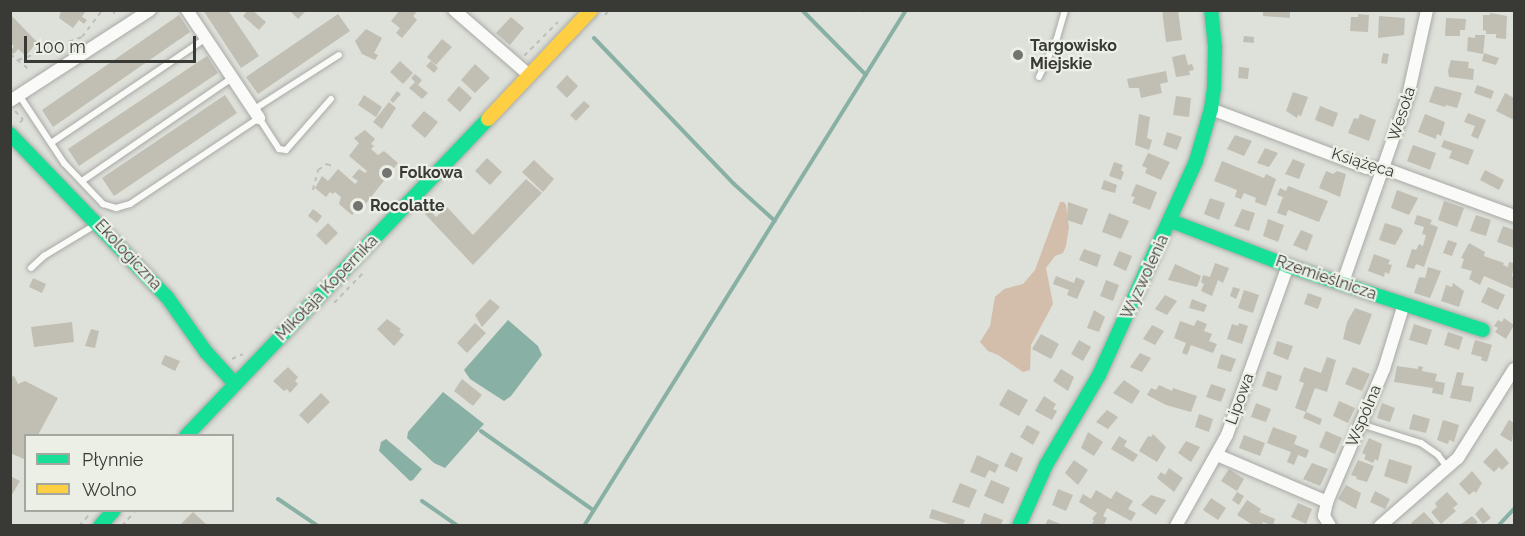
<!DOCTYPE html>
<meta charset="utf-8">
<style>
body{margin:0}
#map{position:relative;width:1525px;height:536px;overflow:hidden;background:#dee0da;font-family:Raleway,sans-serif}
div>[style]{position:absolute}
.forest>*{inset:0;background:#d2beaa}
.water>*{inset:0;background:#89b0a4}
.stream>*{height:4px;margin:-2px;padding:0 2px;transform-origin:2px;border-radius:2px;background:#89b0a4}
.building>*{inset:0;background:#c1bfb4}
.path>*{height:2px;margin-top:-1px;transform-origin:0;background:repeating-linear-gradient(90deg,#bebfbc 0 4.5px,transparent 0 9px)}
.roads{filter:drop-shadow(0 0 2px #a9aaa6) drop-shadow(0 0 2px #a9aaa6)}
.lane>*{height:6px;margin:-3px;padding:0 3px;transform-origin:3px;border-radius:3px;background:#fafaf9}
.street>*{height:12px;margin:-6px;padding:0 6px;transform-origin:6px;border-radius:6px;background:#fafaf9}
.fast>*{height:14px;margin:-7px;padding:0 7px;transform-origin:7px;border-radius:7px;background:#16e098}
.slow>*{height:14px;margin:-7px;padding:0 7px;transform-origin:7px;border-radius:7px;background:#ffcf43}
.dots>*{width:16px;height:16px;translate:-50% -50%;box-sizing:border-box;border:3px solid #ecefe5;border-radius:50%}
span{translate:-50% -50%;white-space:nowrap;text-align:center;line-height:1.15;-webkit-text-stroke:4.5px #ecefe5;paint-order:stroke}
.poi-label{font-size:16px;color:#393a36;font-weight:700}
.left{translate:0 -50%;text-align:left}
.street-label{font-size:16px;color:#393a36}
.frame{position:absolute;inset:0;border:12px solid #393a36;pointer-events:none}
.legend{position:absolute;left:24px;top:434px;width:210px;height:78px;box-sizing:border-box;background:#ecefe5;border:2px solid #a4a79f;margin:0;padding:8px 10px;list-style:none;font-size:18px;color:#393a36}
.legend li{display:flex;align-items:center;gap:12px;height:30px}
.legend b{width:30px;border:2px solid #a4a79f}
.scale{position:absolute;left:24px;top:36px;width:172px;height:27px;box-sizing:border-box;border:3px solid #393a36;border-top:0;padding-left:8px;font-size:18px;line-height:21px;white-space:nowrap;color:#393a36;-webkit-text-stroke:4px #ecefe5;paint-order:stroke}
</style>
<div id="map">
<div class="forest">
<i style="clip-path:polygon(1060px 202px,1064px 202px,1066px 205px,1069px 227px,1066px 246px,1063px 253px,1055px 256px,1046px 268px,1053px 304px,1031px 345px,1030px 370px,1023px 372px,998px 355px,988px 351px,980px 342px,990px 326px,995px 297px,1004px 289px,1023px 284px,1035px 270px)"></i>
</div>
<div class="water">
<i style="clip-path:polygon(508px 320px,538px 346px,542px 355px,511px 396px,504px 401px,470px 379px,464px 370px)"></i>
<i style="clip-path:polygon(443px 392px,484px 424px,445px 468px,434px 463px,407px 438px,408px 432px)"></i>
<i style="clip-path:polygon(386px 439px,422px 469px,413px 480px,410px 481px,379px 451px,381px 442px)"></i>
</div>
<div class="stream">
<i style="left:802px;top:10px;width:91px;rotate:45.4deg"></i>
<i style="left:594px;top:38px;width:202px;rotate:46.2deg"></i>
<i style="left:734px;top:184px;width:55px;rotate:42.1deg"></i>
<i style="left:481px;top:431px;width:137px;rotate:35.2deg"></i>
<i style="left:278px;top:499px;width:48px;rotate:34deg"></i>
<i style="left:422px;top:501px;width:44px;rotate:34.8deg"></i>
<i style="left:584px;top:526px;width:608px;rotate:-58.03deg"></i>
<i style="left:1498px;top:526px;width:23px;rotate:-47deg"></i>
</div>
<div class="building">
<i style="clip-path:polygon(61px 10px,86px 10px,82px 17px,87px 20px,84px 24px,79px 20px,73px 28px,59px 18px)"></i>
<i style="clip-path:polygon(203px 10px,228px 10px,259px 56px,241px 68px)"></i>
<i style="clip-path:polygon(248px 10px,252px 10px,266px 22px,259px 30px,243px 16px)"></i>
<i style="clip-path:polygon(289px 10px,307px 10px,298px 19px)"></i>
<i style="clip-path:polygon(400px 10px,413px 10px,416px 13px,413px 16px,417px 20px,402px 38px,396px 33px,400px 28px,391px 21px)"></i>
<i style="clip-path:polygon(1162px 10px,1178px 10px,1182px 40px,1166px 42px)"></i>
<i style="clip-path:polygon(1263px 10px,1290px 10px,1290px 18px,1263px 16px)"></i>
<i style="clip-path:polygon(1490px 13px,1507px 16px,1506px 39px,1496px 38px,1496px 34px,1486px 34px,1486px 31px,1483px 30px,1483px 15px,1490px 15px)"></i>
<i style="clip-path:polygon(10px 14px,37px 42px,26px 56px,18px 49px,14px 54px,10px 52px,14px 46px,10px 43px)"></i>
<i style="clip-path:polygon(338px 14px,350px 31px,258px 94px,246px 77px)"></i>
<i style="clip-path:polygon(1358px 14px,1369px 15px,1368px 32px,1350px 31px,1351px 17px,1358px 17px)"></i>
<i style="clip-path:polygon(179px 15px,190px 32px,53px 127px,42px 110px)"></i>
<i style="clip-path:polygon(1379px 16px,1405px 18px,1404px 35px,1378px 38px)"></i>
<i style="clip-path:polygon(511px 17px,524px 28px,510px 45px,496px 33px)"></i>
<i style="clip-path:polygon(1446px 18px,1466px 19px,1465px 30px,1460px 30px,1460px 36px,1445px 36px)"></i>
<i style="clip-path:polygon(366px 29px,382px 38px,374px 53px,378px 55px,375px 60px,362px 54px,355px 41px)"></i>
<i style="clip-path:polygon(1475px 35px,1485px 35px,1483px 54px,1467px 51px,1468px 37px,1475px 38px)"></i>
<i style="clip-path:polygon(1244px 36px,1254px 37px,1254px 43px,1243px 42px)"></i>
<i style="clip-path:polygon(442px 39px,452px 47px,436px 65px,427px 57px)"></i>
<i style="clip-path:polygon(1383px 53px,1389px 54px,1387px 64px,1381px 63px)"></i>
<i style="clip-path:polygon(1484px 53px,1499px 58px,1496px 65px,1482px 61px)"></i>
<i style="clip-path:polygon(1185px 54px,1188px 65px,1192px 64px,1194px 70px,1189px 71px,1190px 75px,1176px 77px,1172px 57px)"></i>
<i style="clip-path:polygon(207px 56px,218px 73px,79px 166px,68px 149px)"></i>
<i style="clip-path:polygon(1451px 60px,1469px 62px,1468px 68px,1474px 69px,1473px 80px,1449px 77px,1448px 71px)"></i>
<i style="clip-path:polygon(400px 61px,413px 73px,403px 84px,390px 72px)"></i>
<i style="clip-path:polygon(431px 61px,438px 68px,434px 73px,426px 66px)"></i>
<i style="clip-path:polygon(475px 64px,490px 78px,475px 93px,461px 80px)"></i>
<i style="clip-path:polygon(1239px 67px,1249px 68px,1248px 79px,1238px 78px)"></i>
<i style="clip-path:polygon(1166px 71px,1168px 82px,1160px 84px,1162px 93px,1141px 98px,1139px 88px,1129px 88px,1127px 79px)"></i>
<i style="clip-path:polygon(415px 74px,422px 80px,418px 85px,428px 93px,422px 99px,409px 88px,415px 82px,411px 78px)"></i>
<i style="clip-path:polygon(567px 75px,578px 86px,567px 98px,556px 87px)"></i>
<i style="clip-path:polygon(1477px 85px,1494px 91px,1491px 99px,1474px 93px)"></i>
<i style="clip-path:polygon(459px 86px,472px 98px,460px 112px,447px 100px)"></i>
<i style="clip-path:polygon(1435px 86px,1462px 93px,1457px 108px,1446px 105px,1445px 107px,1429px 102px)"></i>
<i style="clip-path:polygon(397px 91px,401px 94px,393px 103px,390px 100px)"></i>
<i style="clip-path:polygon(1293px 92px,1308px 97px,1301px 116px,1298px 115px,1297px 118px,1286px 111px)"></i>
<i style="clip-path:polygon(1505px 93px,1514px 98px,1514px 120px,1496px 111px)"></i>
<i style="clip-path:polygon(225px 95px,237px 113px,114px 196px,102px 178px)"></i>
<i style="clip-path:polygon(364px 95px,382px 107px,376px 117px,358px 105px)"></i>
<i style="clip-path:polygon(1176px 96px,1191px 98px,1189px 117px,1173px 115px)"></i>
<i style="clip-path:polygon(584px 101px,590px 106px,576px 121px,570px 115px)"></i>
<i style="clip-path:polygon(389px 102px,396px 108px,382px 129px,373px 122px)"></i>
<i style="clip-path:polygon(1320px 106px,1338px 113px,1333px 127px,1315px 120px)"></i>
<i style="clip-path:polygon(424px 111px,438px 122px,425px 138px,411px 126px)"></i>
<i style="clip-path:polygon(1468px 113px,1486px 120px,1478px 139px,1471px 136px,1475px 126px,1464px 122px)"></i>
<i style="clip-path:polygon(1139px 114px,1150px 117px,1147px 138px,1152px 140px,1149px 150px,1135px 145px)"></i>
<i style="clip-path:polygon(1360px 114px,1376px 120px,1369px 141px,1348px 133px,1354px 118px,1358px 119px)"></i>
<i style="clip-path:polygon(1425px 114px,1445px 122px,1441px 136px,1437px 134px,1436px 139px,1418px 132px)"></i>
<i style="clip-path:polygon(365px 130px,375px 139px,371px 144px,374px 146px,371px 149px,378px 155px,384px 151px,398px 163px,360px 211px,358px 209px,352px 215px,339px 204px,341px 197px,335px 192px,333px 194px,330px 192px,326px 197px,315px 188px,322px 176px,328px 181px,338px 169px,355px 184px,358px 181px,352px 177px,359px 169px,365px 173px,367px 171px,349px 156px,359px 143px,354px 138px)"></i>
<i style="clip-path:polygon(1167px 132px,1182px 137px,1177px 150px,1163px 145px)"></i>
<i style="clip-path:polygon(1235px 135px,1252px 141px,1244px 156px,1227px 149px)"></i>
<i style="clip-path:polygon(1444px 140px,1474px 150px,1468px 165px,1449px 158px,1452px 151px,1441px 147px)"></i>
<i style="clip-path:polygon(1413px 145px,1436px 153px,1430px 170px,1407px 161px)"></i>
<i style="clip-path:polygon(1265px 148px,1278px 153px,1269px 167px,1257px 163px)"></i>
<i style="clip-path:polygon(1148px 153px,1170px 162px,1161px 180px,1145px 173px,1147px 168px,1142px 166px)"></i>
<i style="clip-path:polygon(487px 158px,502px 172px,490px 185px,475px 171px)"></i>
<i style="clip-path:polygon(1293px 159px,1305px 164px,1299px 179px,1285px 174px)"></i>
<i style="clip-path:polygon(534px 160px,554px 179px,543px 192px,522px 172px)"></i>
<i style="clip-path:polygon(1222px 161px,1264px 178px,1266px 174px,1276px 179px,1266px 206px,1255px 202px,1256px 198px,1244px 193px,1241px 199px,1235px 197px,1237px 190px,1214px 181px)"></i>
<i style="clip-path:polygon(1114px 162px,1123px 165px,1121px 170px,1124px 172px,1121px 180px,1109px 176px)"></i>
<i style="clip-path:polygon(1485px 170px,1504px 180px,1499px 190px,1480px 180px)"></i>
<i style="clip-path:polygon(1326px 171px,1333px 174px,1337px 171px,1346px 174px,1340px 197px,1319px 188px)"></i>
<i style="clip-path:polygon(526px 179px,542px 193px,473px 265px,425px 214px,430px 210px,436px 217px,447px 207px,473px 235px)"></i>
<i style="clip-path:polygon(1104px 180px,1117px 185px,1115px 193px,1101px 189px)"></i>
<i style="clip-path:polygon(1136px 184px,1157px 192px,1150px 210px,1132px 203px,1135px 197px,1131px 196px)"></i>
<i style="clip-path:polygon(1288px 186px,1328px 201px,1319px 222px,1288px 210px,1286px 216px,1277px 213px,1283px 197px,1277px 195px,1280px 188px,1286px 191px)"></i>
<i style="clip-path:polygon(1397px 190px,1418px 198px,1409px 215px,1391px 208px)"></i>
<i style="clip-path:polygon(1210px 198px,1225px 203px,1219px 220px,1204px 214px)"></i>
<i style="clip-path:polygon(1444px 201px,1464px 208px,1457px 227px,1438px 220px)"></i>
<i style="clip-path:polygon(1068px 202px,1088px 209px,1082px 225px,1067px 220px)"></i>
<i style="clip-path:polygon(313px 209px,322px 216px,317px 223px,308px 216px)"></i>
<i style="clip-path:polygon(1242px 209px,1255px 213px,1249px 231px,1234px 226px)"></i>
<i style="clip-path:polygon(1109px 213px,1129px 221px,1121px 239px,1102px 232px)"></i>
<i style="clip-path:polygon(1417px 215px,1432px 220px,1430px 224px,1438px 227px,1424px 267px,1416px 264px,1414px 269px,1406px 267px,1412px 249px,1416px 250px,1419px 244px,1423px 246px,1426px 235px,1422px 234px,1424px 227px,1414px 224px)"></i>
<i style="clip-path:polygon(1476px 215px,1491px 220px,1486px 236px,1470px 231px)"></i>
<i style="clip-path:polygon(1268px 219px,1284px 225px,1278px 242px,1263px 236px)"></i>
<i style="clip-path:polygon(328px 223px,338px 233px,326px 245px,316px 235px)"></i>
<i style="clip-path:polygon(1385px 223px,1401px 228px,1403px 231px,1395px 245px,1379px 240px)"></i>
<i style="clip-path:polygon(1503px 226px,1514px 230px,1514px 248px,1497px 242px)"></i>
<i style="clip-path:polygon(1301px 230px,1313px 235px,1307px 251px,1293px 245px)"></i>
<i style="clip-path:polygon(1448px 240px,1457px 243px,1452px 256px,1443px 253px)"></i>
<i style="clip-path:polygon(1469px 243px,1485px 252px,1484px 256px,1504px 263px,1503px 265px,1508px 267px,1509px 262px,1514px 263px,1512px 276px,1514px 278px,1514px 289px,1484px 276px,1480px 285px,1469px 279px,1472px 271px,1461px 268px,1464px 259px,1461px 258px)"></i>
<i style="clip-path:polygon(1084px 249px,1101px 255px,1097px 267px,1079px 260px)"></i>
<i style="clip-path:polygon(1119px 251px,1132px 256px,1126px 271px,1113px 265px)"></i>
<i style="clip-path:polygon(1374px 254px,1390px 260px,1388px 264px,1392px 265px,1389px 274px,1385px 272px,1384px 277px,1368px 271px)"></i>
<i style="clip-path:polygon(1215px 263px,1229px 268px,1223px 283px,1218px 280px,1212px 296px,1201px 291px,1204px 284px,1201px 282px,1203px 275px,1210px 277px)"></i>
<i style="clip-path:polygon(1175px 264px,1201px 276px,1197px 287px,1168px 280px)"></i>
<i style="clip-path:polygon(1428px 267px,1441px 271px,1430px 298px,1414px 293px,1419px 277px,1425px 278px)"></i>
<i style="clip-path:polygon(1056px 276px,1074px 283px,1076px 277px,1085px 281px,1077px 299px,1067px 295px,1069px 290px,1053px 284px)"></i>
<i style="clip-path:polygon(33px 278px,46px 284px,42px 293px,29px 287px)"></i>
<i style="clip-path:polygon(1106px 280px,1119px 285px,1113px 301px,1100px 296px)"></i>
<i style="clip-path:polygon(1453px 283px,1464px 291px,1459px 307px,1441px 301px,1446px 285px,1452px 287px)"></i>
<i style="clip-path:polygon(1233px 287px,1240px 289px,1236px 299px,1230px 296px)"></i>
<i style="clip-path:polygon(1488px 287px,1505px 295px,1498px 310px,1481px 302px)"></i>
<i style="clip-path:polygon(1244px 290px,1259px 295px,1253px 313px,1238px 308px)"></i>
<i style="clip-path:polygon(1308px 293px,1322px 298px,1318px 309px,1304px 304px)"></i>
<i style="clip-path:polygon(1165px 295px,1177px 301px,1167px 315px,1155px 309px)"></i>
<i style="clip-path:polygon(490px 299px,500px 307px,482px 327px,475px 315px)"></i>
<i style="clip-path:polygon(1192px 299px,1207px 305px,1204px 312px,1189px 308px)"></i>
<i style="clip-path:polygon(1355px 308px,1372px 314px,1360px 345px,1343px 339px,1347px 322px)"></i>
<i style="clip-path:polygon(1094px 310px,1105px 317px,1099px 332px,1087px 328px)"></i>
<i style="clip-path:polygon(1504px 318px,1514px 325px,1506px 339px,1495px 332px,1498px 328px,1494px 326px,1498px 320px,1502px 322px)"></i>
<i style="clip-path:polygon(387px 319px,401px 329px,399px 331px,404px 335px,394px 346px,377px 329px)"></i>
<i style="clip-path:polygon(1197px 320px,1207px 324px,1204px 331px,1212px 334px,1209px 341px,1217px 344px,1213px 353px,1191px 345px,1187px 355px,1182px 353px,1186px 343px,1174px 338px,1180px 321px,1194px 326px)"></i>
<i style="clip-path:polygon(72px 322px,74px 342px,34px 347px,31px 327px)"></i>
<i style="clip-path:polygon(475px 323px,486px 333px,467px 353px,457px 343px)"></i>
<i style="clip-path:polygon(1239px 323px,1248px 326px,1242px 344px,1227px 339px,1232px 324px,1238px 326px)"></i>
<i style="clip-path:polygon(1414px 324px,1432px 330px,1427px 345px,1409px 340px)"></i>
<i style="clip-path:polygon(1152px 325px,1164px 331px,1155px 345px,1143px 339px)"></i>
<i style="clip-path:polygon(91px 329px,99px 331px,95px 348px,85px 346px)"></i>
<i style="clip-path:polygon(1448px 332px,1463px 337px,1459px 350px,1444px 345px)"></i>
<i style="clip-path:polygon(1041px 334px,1059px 344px,1051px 359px,1032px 349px)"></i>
<i style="clip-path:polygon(1079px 340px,1091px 347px,1083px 361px,1071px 354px)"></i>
<i style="clip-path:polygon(1475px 340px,1492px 345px,1487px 362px,1481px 360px,1482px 357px,1471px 354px)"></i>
<i style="clip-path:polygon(1277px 341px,1293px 346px,1288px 360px,1273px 354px)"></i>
<i style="clip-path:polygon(1140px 353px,1151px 358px,1142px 372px,1130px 367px)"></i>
<i style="clip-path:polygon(1221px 354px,1236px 359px,1231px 372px,1217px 368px)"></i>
<i style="clip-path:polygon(165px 355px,180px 361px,175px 371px,161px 364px)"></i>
<i style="clip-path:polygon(1327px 357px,1336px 360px,1327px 392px,1315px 388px,1306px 412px,1295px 408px,1304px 383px,1299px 381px,1304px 367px,1321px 373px)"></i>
<i style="clip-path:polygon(1397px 366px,1418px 369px,1418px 366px,1423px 367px,1422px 371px,1437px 374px,1435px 381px,1445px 383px,1443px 395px,1432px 393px,1433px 388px,1394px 382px)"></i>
<i style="clip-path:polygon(288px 367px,298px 377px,295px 381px,298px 384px,290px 393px,287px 389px,284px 391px,273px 381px)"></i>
<i style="clip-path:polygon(1353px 367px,1370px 374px,1362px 391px,1345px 384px)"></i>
<i style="clip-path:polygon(1061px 369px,1074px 377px,1068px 391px,1053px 381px)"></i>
<i style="clip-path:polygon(1267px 371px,1282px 376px,1277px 391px,1262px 386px)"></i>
<i style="clip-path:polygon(1457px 372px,1464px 373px,1461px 385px,1474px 387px,1471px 402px,1450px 398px)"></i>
<i style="clip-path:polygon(14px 376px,18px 384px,25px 381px,58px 398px,38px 435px,26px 435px,26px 460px,10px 453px,10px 378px)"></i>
<i style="clip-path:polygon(462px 379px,482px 395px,473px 406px,454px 391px)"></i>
<i style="clip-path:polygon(1124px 380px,1140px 391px,1132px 404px,1113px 393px)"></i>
<i style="clip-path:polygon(1211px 384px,1226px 389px,1221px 402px,1206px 397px)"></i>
<i style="clip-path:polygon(1159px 385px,1172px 391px,1173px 388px,1197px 396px,1191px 412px,1166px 405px,1147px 395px,1151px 388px,1156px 390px)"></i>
<i style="clip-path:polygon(1008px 389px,1028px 400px,1019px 416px,999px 405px)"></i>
<i style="clip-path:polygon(321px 393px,330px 402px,308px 424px,299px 415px)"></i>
<i style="clip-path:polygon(1044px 396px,1056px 404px,1053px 409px,1057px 411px,1052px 420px,1035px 411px)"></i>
<i style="clip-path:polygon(1339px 401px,1355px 408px,1348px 423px,1333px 416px)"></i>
<i style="clip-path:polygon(1256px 403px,1271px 409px,1266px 422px,1251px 417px)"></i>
<i style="clip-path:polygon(1382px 403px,1395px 408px,1390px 422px,1377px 418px)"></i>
<i style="clip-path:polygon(1107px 410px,1118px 417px,1108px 429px,1096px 422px)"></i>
<i style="clip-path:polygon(1306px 412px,1322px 419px,1320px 425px,1303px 418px)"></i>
<i style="clip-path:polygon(1199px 414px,1213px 419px,1209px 432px,1195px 427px)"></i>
<i style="clip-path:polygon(1413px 414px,1430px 419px,1426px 433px,1409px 429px)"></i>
<i style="clip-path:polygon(1443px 420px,1459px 425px,1454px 442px,1449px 440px,1448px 444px,1437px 440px)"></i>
<i style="clip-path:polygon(1509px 420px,1514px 423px,1512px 442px,1500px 435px)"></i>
<i style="clip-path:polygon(1027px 425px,1040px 432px,1033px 445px,1020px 437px)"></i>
<i style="clip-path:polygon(1273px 427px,1297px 436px,1294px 444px,1309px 450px,1306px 458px,1298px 455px,1294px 465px,1287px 462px,1291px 452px,1267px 443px)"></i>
<i style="clip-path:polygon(1326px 431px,1342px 438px,1335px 454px,1319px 447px)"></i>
<i style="clip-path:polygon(1088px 432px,1103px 442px,1094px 456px,1081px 448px)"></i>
<i style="clip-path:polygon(1153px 434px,1166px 447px,1157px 462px,1139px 451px,1148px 436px,1151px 437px)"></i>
<i style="clip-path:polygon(1244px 435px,1265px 443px,1260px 456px,1239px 448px)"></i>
<i style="clip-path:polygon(1119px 436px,1127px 441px,1124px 446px,1138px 455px,1133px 462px,1111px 449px)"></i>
<i style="clip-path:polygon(1369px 438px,1382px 444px,1378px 461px,1375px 459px,1373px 463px,1364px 459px,1366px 455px,1362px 453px)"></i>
<i style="clip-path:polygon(1186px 441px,1200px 447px,1191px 462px,1178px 453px)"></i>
<i style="clip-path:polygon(1496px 448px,1509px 463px,1502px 470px,1499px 467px,1494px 472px,1483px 462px)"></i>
<i style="clip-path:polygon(1011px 452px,1023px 458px,1017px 472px,1004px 466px)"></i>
<i style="clip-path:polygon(977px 455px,999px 465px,995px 473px,989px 470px,985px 478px,970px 472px)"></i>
<i style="clip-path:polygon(1389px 459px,1412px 466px,1407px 484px,1384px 476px)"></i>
<i style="clip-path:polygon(1074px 460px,1088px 470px,1078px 485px,1065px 473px)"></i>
<i style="clip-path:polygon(1358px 460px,1374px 466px,1367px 482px,1356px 479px,1357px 477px,1351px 475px)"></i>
<i style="clip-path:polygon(1312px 463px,1328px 469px,1320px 486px,1303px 479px)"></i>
<i style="clip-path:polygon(1169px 468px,1183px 478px,1174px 492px,1157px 478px,1161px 472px,1165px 475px)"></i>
<i style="clip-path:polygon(1229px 469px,1244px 479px,1237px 491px,1221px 481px)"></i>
<i style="clip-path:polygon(1472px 471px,1482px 483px,1476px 493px,1474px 491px,1469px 495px,1459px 484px)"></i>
<i style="clip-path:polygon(10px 476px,20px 481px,10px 498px)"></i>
<i style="clip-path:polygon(991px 480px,1010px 488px,1003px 504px,984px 496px)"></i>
<i style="clip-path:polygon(960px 483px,977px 490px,969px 508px,952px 502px)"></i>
<i style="clip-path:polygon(1346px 485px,1361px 493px,1356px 509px,1338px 499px)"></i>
<i style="clip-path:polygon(1058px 489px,1073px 495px,1066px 511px,1052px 505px)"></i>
<i style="clip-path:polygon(1096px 490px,1111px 499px,1116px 491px,1133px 501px,1128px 509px,1136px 513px,1131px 521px,1107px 508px,1103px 516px,1107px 518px,1104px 525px,1092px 525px,1094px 520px,1092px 519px,1097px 513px,1079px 502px,1083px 494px,1091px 499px)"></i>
<i style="clip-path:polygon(1375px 491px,1390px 499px,1385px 509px,1370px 502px)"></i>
<i style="clip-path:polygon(1237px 492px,1244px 496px,1239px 505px,1232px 500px)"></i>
<i style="clip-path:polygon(1447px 492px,1458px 504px,1453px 508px,1456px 511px,1441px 524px,1431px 512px,1437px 507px,1435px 503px)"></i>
<i style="clip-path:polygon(1151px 495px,1166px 500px,1156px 515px,1141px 505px)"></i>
<i style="clip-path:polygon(1211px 498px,1226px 508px,1218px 520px,1203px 510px)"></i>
<i style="clip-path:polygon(1247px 500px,1261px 509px,1259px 512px,1275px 519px,1273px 526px,1263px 522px,1262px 525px,1253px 525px,1237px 515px)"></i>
<i style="clip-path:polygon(1298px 503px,1312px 509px,1306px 524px,1291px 517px)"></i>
<i style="clip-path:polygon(1482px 507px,1491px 518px,1483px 524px,1475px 514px)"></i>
<i style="clip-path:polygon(932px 509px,965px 520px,963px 525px,953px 525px,929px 518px)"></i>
<i style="clip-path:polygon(193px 512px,207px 525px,180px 525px)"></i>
<i style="clip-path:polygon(1424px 512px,1435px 524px,1412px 525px,1411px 523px)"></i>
<i style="clip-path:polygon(984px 513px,1003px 520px,1001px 525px,980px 525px)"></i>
<i style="clip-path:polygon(1472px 516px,1478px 522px,1474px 525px,1460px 525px)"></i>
<i style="clip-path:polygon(1048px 519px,1063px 525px,1045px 525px)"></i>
</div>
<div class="path">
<i style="left:112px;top:10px;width:5px;rotate:53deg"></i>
<i style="left:862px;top:10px;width:3px;rotate:45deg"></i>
<i style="left:605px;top:15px;width:6px;rotate:-51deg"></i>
<i style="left:10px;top:54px;width:26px;rotate:39deg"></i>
<i style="left:524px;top:56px;width:48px;rotate:-45deg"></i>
<i style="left:18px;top:60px;width:68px;rotate:-19.8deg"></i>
<i style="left:82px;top:37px;width:34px;rotate:-53deg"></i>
<i style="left:15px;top:111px;width:12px;rotate:48deg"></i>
<i style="left:23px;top:120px;width:4px;rotate:146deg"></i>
<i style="left:313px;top:190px;width:21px;rotate:-76deg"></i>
<i style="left:318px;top:170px;width:11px;rotate:-34deg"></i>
<i style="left:327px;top:164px;width:5px;rotate:22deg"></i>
<i style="left:334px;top:303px;width:45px;rotate:-45.9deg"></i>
<i style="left:232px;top:359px;width:12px;rotate:-24deg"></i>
<i style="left:79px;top:526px;width:15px;rotate:-48deg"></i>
<i style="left:122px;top:526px;width:21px;rotate:-49deg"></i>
</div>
<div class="roads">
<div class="lane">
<i style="left:1039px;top:77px;width:43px;rotate:-65.2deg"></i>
<i style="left:1057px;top:38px;width:29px;rotate:-74deg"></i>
<i style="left:19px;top:95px;width:82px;rotate:56.5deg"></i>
<i style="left:64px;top:163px;width:57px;rotate:46.4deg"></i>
<i style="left:103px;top:204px;width:14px;rotate:17deg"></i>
<i style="left:116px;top:208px;width:15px;rotate:-16deg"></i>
<i style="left:130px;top:204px;width:155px;rotate:-33.7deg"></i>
<i style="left:259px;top:118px;width:37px;rotate:57deg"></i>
<i style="left:279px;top:149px;width:7px;rotate:8deg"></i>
<i style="left:286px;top:150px;width:68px;rotate:-48.6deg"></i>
<i style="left:253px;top:110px;width:102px;rotate:-32.6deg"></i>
<i style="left:51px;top:143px;width:187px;rotate:-34.1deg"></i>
<i style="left:82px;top:181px;width:182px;rotate:-34.5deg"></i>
<i style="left:31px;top:268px;width:18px;rotate:-43deg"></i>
<i style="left:44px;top:256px;width:60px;rotate:-31.3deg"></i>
<i style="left:1361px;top:424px;width:63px;rotate:17.6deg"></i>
<i style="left:1421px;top:443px;width:21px;rotate:35deg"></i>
<i style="left:1438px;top:455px;width:15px;rotate:53deg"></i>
</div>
<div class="street">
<i style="left:187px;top:10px;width:130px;rotate:56.3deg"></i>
<i style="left:454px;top:10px;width:99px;rotate:40.9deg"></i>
<i style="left:10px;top:101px;width:167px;rotate:-33deg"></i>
<i style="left:1211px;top:109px;width:167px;rotate:20.7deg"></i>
<i style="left:1367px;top:168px;width:16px"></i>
<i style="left:1383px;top:168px;width:140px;rotate:20.1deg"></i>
<i style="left:1343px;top:282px;width:197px;rotate:-70.7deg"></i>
<i style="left:1408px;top:96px;width:88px;rotate:-77.5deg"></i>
<i style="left:1217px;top:455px;width:120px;rotate:23.1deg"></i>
<i style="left:1176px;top:526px;width:104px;rotate:-60.7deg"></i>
<i style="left:1227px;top:435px;width:180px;rotate:-70.2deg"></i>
<i style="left:1330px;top:526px;width:12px;rotate:-121deg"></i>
<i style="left:1324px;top:516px;width:14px;rotate:-78deg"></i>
<i style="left:1327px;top:502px;width:145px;rotate:-66.8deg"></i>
<i style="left:1384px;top:369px;width:68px;rotate:-72.9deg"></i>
<i style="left:1380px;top:526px;width:103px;rotate:-41.1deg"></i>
<i style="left:1458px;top:458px;width:105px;rotate:-57.8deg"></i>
</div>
<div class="fast">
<i style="left:10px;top:134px;width:226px;rotate:46.1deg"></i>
<i style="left:167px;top:297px;width:67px;rotate:54.7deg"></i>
<i style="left:206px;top:352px;width:43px;rotate:47.8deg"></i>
<i style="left:1171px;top:221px;width:125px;rotate:21deg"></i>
<i style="left:1288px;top:266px;width:205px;rotate:18.2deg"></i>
<i style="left:186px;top:436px;width:438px;rotate:-46.4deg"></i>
<i style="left:100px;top:526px;width:21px;rotate:-49deg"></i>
<i style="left:1019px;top:526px;width:67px;rotate:-66.1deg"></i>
<i style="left:1046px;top:465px;width:104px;rotate:-59.5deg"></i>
<i style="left:1099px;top:375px;width:235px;rotate:-65.6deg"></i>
<i style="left:1196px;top:161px;width:54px;rotate:-73.9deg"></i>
<i style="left:1211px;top:109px;width:21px;rotate:-82deg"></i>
<i style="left:1214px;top:88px;width:41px;rotate:-88.6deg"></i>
<i style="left:1215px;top:47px;width:37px;rotate:-96deg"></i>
</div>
<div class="slow">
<i style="left:488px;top:119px;width:150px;rotate:-46.6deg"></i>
</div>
</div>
<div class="dots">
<i style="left:1018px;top:55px;background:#73746f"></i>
<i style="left:387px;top:173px;background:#73746f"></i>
<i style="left:358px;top:206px;background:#73746f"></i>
</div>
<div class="poi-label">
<span class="left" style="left:1030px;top:55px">Targowisko<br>Miejskie</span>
<span class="left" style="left:399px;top:173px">Folkowa</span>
<span class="left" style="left:370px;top:206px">Rocolatte</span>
</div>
<div class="street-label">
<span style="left:1402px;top:114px;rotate:-72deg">Wesoła</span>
<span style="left:1363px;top:163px;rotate:17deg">Książęca</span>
<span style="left:128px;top:255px;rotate:47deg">Ekologiczna</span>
<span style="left:1145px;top:277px;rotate:-65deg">Wyzwolenia</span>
<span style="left:1326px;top:278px;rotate:19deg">Rzemieślnicza</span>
<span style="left:327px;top:288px;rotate:-46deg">Mikołaja Kopernika</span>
<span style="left:1240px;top:399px;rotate:-70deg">Lipowa</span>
<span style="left:1364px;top:416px;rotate:-67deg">Wspólna</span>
</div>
<div class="frame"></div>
<ul class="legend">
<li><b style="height:8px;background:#16e098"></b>Płynnie</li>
<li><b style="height:8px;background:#ffcf43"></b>Wolno</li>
</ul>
<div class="scale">100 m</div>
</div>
